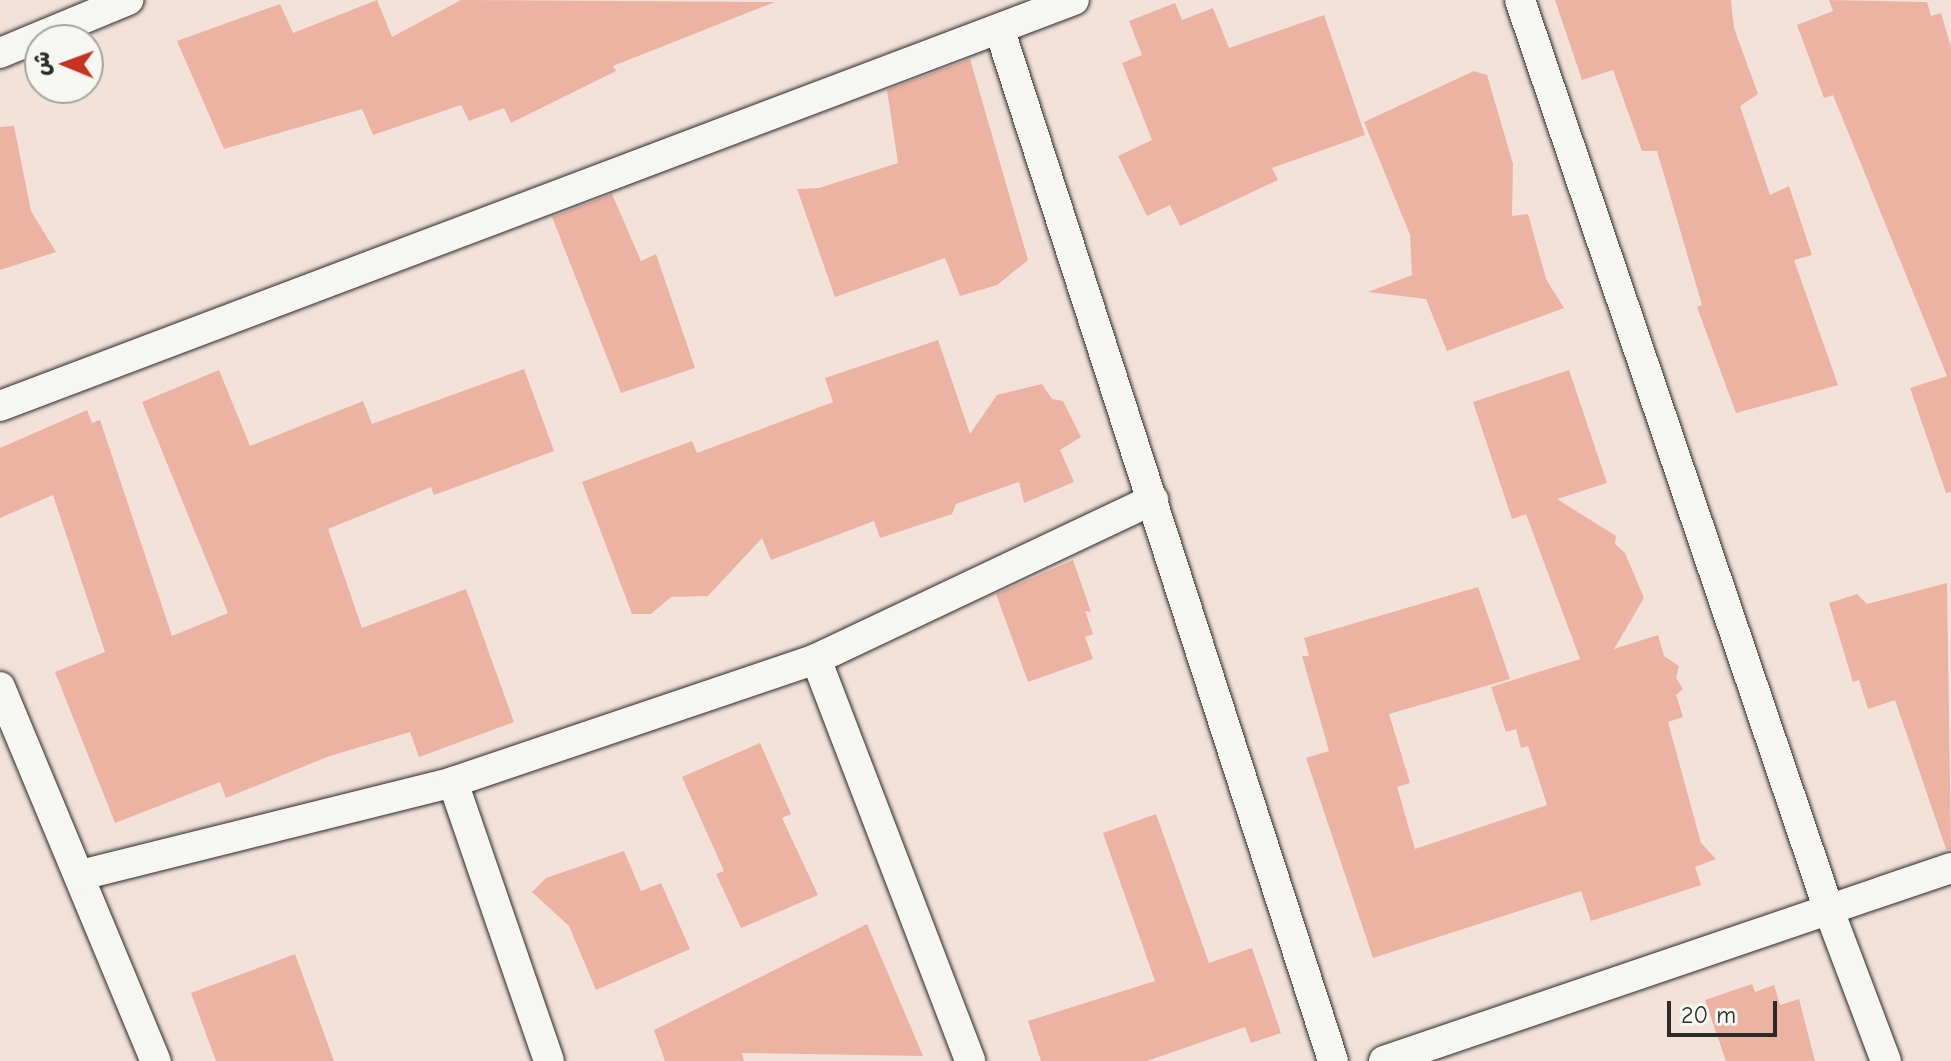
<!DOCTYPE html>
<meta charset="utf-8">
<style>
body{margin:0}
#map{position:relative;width:1951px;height:1061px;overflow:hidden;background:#f3e2da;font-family:"Comic Neue","Playpen Sans Arabic",sans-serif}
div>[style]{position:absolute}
.building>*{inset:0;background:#ecb3a3}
.roads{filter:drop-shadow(0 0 2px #2b2b2b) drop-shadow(0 0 2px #2b2b2b)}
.minor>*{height:30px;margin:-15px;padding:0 15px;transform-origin:15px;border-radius:15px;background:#f6f6f2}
span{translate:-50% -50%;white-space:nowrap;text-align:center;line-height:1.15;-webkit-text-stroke:6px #f6f6f2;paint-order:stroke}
.north{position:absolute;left:24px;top:24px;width:80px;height:80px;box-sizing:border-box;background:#f6f6f2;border:2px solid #a5a5a2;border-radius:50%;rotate:271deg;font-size:22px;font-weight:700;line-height:32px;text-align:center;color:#2b2b2b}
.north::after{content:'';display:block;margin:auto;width:28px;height:36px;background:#c8321e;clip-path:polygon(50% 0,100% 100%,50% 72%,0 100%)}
.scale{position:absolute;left:1667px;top:1001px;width:110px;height:36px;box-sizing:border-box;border:4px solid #2b2b2b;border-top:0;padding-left:10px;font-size:24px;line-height:28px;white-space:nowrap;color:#2b2b2b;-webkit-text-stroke:6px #f6f6f2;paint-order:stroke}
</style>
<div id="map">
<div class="building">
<i style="clip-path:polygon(377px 0,392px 37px,461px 0,775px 2px,613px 66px,616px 71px,511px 123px,504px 108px,469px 121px,461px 105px,373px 135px,362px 109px,224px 149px,177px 41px,280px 4px,293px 33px)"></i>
<i style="clip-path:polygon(1555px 0,1731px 0,1734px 28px,1758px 94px,1740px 106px,1770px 195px,1789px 186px,1812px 255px,1794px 260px,1838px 385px,1736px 413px,1697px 307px,1702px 305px,1657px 151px,1642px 151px,1613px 70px,1582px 80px)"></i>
<i style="clip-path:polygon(1829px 0,1927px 2px,1931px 16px,1941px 13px,1951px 47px,1951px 492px,1946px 493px,1910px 388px,1947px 376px,1833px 95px,1824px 98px,1797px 25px,1833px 11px)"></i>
<i style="clip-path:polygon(1175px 3px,1182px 20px,1213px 8px,1229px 48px,1324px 15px,1365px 135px,1272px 168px,1278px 180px,1180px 226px,1170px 205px,1147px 216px,1118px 156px,1152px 140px,1122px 63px,1142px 55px,1129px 21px)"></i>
<i style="clip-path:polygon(970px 59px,1028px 260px,997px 285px,960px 296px,945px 258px,835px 297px,797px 189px,819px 188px,898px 163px,887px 90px)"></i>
<i style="clip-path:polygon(1474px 71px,1487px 75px,1513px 164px,1512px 216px,1528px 214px,1546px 279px,1564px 308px,1447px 351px,1426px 299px,1368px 292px,1412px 275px,1410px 235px,1364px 122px)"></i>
<i style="clip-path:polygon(14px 126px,31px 211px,56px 252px,0 270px,0 127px)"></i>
<i style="clip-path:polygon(612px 194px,641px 261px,656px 254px,695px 368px,621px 393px,552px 217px)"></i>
<i style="clip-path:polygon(938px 340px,970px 434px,997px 395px,1042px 384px,1052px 399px,1063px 401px,1081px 437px,1060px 450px,1074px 482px,1024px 503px,1019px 482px,956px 504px,952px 514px,880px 538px,874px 521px,771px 560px,762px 538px,708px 596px,671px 597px,651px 614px,632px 614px,582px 482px,692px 441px,697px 453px,833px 402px,825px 378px)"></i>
<i style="clip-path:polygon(524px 369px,554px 451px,434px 495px,431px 487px,328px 529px,362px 628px,466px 589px,514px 722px,419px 757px,410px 732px,327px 757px,226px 798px,220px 782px,115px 823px,55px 672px,105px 652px,53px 495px,0 518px,0 448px,87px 410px,92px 423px,100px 420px,172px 636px,228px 613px,142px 402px,219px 370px,250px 446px,363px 401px,372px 424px)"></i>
<i style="clip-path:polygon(1569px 370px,1607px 483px,1557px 499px,1616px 536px,1615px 544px,1625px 553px,1644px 598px,1614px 649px,1658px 635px,1664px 656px,1679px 666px,1676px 678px,1683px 689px,1676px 695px,1683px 717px,1668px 722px,1701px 843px,1716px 859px,1695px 867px,1701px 885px,1591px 921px,1581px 891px,1373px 958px,1306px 758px,1329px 751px,1302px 656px,1309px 656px,1304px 638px,1478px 587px,1510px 679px,1389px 714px,1410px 783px,1397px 787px,1415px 849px,1547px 805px,1528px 746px,1521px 748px,1516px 729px,1506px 732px,1491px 687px,1580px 659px,1526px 514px,1512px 519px,1473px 402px)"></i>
<i style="clip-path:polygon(1073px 560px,1091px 612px,1085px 611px,1093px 634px,1085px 637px,1093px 659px,1028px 682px,996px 594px)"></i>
<i style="clip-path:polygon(1947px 583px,1951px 849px,1946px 849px,1895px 700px,1868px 709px,1859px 680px,1853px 682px,1829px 603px,1857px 594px,1867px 604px)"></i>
<i style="clip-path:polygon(760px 743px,791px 814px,782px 818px,818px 895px,741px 928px,716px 874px,724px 871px,682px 777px)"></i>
<i style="clip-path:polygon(1156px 814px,1209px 963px,1252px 948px,1281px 1033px,1251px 1043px,1245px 1027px,1147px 1061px,1041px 1061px,1028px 1021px,1155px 981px,1103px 833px)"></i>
<i style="clip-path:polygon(624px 851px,641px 891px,661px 883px,690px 949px,596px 990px,569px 926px,532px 892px,546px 878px)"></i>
<i style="clip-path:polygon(867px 924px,923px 1056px,742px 1053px,744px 1061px,665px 1061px,654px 1030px)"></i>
<i style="clip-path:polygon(295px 954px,334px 1061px,216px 1061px,191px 993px)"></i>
<i style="clip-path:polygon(1752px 984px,1755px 992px,1774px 985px,1780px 1005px,1799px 999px,1815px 1061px,1726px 1061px,1705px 1000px)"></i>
</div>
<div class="roads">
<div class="minor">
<i style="left:1520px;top:0;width:964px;rotate:71.25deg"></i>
<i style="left:1830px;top:913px;width:158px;rotate:69.3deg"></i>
<i style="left:1000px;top:31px;width:1082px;rotate:72.08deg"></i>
<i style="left:0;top:53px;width:139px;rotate:-22.5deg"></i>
<i style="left:0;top:406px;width:1148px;rotate:-20.71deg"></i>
<i style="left:816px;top:659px;width:430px;rotate:69deg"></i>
<i style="left:0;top:687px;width:405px;rotate:67.4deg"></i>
<i style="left:81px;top:875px;width:383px;rotate:-14deg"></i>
<i style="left:549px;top:1061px;width:295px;rotate:-109deg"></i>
<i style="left:453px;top:782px;width:383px;rotate:-18.7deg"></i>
<i style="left:816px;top:659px;width:373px;rotate:-25.3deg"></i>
<i style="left:1384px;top:1061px;width:599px;rotate:-18.8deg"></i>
</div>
</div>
<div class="north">ش</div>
<div class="scale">20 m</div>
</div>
